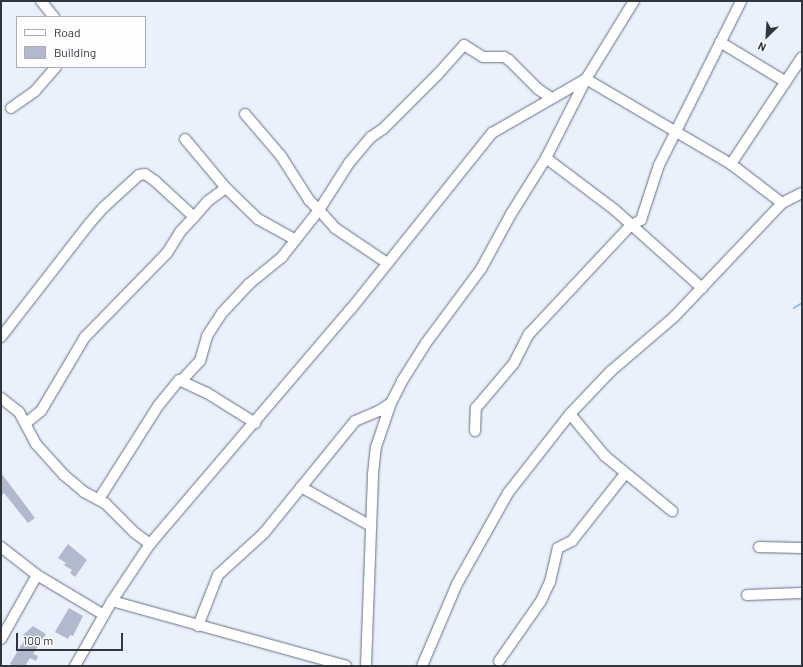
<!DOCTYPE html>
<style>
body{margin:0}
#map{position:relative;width:803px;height:667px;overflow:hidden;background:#eaf0fc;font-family:Barlow,sans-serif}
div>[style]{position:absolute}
.stream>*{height:2px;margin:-1px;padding:0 1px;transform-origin:1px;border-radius:1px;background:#97b3f6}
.building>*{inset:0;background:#b0b9cd}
.roads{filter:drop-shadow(0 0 1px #676f81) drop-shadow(0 0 1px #676f81)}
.minor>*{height:10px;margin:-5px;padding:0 5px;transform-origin:5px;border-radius:5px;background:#fff}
span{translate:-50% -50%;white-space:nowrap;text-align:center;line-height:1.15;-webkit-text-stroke:4px #fdfdfd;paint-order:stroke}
.frame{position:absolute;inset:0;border:2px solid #31353d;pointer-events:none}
.legend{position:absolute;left:16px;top:16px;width:130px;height:52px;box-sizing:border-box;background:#fdfdfd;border:1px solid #abadb0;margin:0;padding:5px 7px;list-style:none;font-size:12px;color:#31353d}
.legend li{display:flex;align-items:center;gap:8px;height:20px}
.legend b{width:20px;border:1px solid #abadb0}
.north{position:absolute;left:747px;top:16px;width:40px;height:40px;-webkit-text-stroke:3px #fdfdfd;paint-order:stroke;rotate:205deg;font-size:11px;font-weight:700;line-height:16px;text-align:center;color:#31353d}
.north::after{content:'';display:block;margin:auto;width:14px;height:18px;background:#31353d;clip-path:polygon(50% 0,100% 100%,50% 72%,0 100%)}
.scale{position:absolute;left:16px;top:633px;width:107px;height:18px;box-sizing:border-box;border:2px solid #31353d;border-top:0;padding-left:5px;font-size:12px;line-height:14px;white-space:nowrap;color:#31353d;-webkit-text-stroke:3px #fdfdfd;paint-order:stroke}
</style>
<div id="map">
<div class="stream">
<i style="left:794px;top:308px;width:9px;rotate:-32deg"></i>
</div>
<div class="building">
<i style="clip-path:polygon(1px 473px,35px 518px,28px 523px,4px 493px,1px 496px)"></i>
<i style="clip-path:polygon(68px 544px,87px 560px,75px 577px,70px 573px,72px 570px,64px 565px,66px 563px,58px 558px)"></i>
<i style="clip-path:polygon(69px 608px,83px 616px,73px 636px,70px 635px,68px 639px,55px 632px)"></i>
<i style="clip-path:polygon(33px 626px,46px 634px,33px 654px,38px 656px,36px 661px,30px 658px,25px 666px,14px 666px,10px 664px,26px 637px,23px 635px)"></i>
</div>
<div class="roads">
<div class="minor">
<i style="left:41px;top:1px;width:21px;rotate:51deg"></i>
<i style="left:720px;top:42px;width:77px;rotate:31.2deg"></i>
<i style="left:11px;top:108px;width:29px;rotate:-35deg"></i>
<i style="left:35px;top:91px;width:32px;rotate:-49deg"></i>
<i style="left:245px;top:114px;width:55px;rotate:49.4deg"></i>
<i style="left:281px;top:156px;width:52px;rotate:57.5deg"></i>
<i style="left:309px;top:200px;width:14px;rotate:45deg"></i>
<i style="left:319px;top:210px;width:56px;rotate:-57.4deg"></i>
<i style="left:349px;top:163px;width:34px;rotate:-50deg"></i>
<i style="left:371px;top:137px;width:14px;rotate:-34deg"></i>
<i style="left:383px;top:129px;width:78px;rotate:-45deg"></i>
<i style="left:438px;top:74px;width:39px;rotate:-48deg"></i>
<i style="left:464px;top:45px;width:22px;rotate:32deg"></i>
<i style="left:483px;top:57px;width:21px"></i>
<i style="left:504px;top:57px;width:6px;rotate:31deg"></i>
<i style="left:509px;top:60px;width:41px;rotate:45deg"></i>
<i style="left:538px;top:89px;width:14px;rotate:34deg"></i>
<i style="left:185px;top:139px;width:64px;rotate:50.1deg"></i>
<i style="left:546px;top:158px;width:86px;rotate:37deg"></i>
<i style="left:615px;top:210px;width:117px;rotate:41.9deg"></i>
<i style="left:731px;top:164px;width:128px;rotate:-56.4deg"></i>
<i style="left:1px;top:337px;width:143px;rotate:-52.1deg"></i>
<i style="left:89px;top:224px;width:23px;rotate:-49deg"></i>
<i style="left:104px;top:207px;width:47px;rotate:-42.4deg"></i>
<i style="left:139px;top:175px;width:6px;rotate:-9deg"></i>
<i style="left:145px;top:174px;width:12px;rotate:35deg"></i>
<i style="left:155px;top:181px;width:53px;rotate:42.7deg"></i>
<i style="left:194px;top:217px;width:21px;rotate:-49deg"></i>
<i style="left:208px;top:201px;width:22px;rotate:-36deg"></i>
<i style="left:226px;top:188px;width:45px;rotate:44.1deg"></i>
<i style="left:258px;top:219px;width:43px;rotate:28.9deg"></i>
<i style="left:182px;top:380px;width:26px;rotate:-47deg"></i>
<i style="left:200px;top:361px;width:26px;rotate:-74deg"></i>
<i style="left:207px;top:336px;width:27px;rotate:-57deg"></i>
<i style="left:222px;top:313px;width:40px;rotate:-47deg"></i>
<i style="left:249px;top:284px;width:43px;rotate:-39.3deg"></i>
<i style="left:282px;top:257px;width:60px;rotate:-51.8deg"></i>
<i style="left:319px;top:210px;width:24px;rotate:48deg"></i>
<i style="left:335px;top:228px;width:63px;rotate:33.9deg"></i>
<i style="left:1px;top:398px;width:23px;rotate:38deg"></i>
<i style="left:19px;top:412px;width:36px;rotate:62deg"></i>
<i style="left:36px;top:444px;width:42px;rotate:47.9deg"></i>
<i style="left:64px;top:475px;width:26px;rotate:40deg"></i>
<i style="left:84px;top:492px;width:24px;rotate:28deg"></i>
<i style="left:105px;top:503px;width:42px;rotate:45deg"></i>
<i style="left:135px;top:533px;width:19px;rotate:36deg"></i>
<i style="left:570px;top:414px;width:55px;rotate:50.2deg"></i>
<i style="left:605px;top:456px;width:87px;rotate:39.4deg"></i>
<i style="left:26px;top:423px;width:19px;rotate:-39deg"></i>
<i style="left:41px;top:411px;width:86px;rotate:-59.3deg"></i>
<i style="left:85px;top:337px;width:117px;rotate:-45.7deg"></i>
<i style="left:167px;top:253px;width:25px;rotate:-58deg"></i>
<i style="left:180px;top:232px;width:21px;rotate:-47deg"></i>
<i style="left:475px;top:431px;width:23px;rotate:-88deg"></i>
<i style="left:476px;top:408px;width:59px;rotate:-49.8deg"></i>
<i style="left:514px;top:363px;width:33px;rotate:-63deg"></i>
<i style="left:529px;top:334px;width:148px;rotate:-46.9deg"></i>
<i style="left:630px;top:226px;width:13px;rotate:-29deg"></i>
<i style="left:641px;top:220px;width:58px;rotate:-71.9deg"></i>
<i style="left:659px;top:165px;width:183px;rotate:-63.4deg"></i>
<i style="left:301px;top:487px;width:80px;rotate:29.1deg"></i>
<i style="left:99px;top:499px;width:110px;rotate:-57.6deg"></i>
<i style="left:158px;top:406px;width:33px;rotate:-51deg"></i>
<i style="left:179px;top:380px;width:31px;rotate:25deg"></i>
<i style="left:207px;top:393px;width:57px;rotate:32deg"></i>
<i style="left:1px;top:547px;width:46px;rotate:37.9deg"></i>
<i style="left:37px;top:575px;width:78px;rotate:30.8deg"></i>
<i style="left:759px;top:547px;width:43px;rotate:1.3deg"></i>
<i style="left:747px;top:595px;width:55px;rotate:-2.1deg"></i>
<i style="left:112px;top:601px;width:243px;rotate:15.5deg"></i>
<i style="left:198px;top:626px;width:55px;rotate:-68.6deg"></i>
<i style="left:218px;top:575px;width:62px;rotate:-42.4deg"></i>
<i style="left:264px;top:533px;width:144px;rotate:-50.9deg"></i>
<i style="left:355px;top:421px;width:26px;rotate:-23deg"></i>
<i style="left:379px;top:411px;width:14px;rotate:-34deg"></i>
<i style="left:1px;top:639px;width:73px;rotate:-60.6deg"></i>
<i style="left:499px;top:661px;width:73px;rotate:-55deg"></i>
<i style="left:541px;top:601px;width:21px;rotate:-65deg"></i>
<i style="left:550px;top:582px;width:35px;rotate:-77deg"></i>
<i style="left:558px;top:548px;width:16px;rotate:-27deg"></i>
<i style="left:572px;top:541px;width:85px;rotate:-51.7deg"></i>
<i style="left:75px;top:666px;width:75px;rotate:-60.4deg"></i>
<i style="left:112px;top:601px;width:69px;rotate:-56.3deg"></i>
<i style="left:150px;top:544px;width:309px;rotate:-49.5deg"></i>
<i style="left:351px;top:309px;width:226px;rotate:-51.3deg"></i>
<i style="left:492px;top:133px;width:108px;rotate:-29.9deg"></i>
<i style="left:586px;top:79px;width:168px;rotate:30.4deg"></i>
<i style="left:731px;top:164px;width:64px;rotate:37.4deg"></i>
<i style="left:366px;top:666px;width:192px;rotate:-87.9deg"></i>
<i style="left:373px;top:474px;width:27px;rotate:-84deg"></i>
<i style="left:376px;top:447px;width:46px;rotate:-71.2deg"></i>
<i style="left:391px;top:403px;width:25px;rotate:-63deg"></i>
<i style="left:402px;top:381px;width:45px;rotate:-57.7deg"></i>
<i style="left:426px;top:343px;width:92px;rotate:-53.4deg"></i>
<i style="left:481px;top:269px;width:63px;rotate:-61.4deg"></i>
<i style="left:511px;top:214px;width:66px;rotate:-58deg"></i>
<i style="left:546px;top:158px;width:89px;rotate:-63.1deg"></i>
<i style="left:586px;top:79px;width:92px;rotate:-58.4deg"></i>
<i style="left:422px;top:666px;width:89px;rotate:-66.9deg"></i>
<i style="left:457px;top:584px;width:104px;rotate:-60.7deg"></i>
<i style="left:508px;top:493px;width:100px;rotate:-51.9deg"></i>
<i style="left:570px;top:414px;width:59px;rotate:-46.4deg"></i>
<i style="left:611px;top:371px;width:83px;rotate:-40.6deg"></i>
<i style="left:674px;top:317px;width:157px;rotate:-46.5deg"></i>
<i style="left:782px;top:203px;width:22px;rotate:-27deg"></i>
</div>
</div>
<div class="frame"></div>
<ul class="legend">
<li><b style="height:5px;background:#fff"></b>Road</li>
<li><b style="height:11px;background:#b0b9cd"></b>Building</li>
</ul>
<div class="north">N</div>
<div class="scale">100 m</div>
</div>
